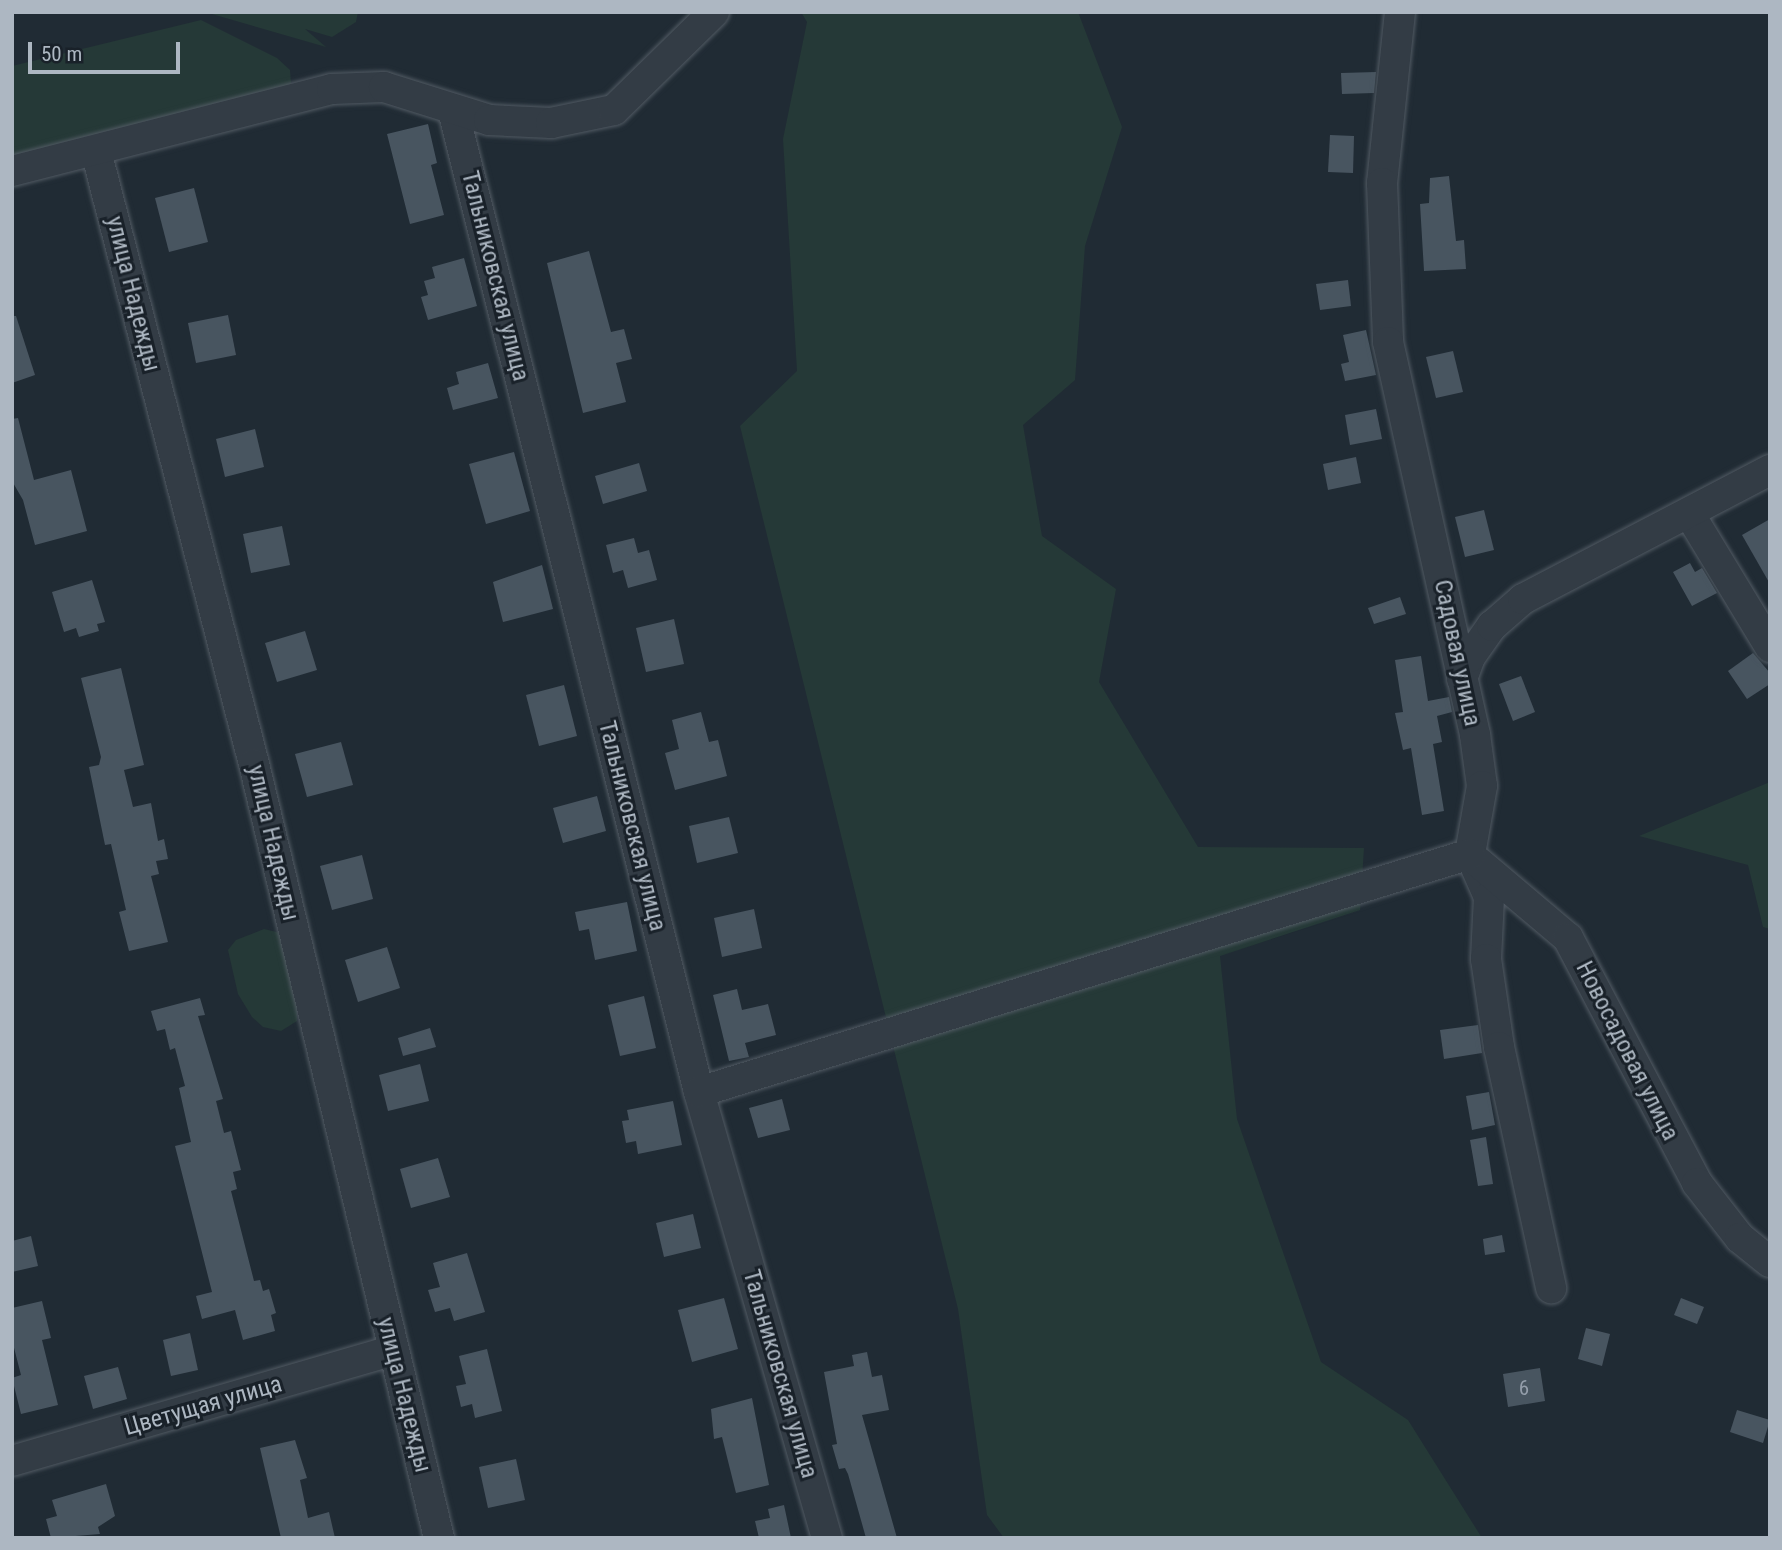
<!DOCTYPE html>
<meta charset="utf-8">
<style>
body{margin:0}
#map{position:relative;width:1782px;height:1550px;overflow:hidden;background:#202b34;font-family:"Roboto Condensed",sans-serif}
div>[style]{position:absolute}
.green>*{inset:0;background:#253937}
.building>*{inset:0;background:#485560}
.roads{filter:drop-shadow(0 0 2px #515a63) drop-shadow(0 0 2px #515a63)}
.minor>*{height:30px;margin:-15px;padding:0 15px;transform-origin:15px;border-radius:15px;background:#333c45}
span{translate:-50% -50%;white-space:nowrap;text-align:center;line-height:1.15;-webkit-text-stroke:6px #192129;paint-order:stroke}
.number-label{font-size:21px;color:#949eaa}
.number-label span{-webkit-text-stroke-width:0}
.street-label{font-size:24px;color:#adb7c2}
.frame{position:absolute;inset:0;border:14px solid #adb7c2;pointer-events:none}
.scale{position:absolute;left:28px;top:42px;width:152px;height:32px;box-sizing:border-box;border:4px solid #adb7c2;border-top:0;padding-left:9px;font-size:21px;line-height:24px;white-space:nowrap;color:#adb7c2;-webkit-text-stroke:5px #192129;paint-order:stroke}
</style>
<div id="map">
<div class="green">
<i style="clip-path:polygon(205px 12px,358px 12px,356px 22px,332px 37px,305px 29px,326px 47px)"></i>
<i style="clip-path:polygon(801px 12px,1078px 12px,1122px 127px,1085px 246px,1075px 380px,1023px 425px,1042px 536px,1116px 589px,1099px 682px,1198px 847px,1364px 848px,1360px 910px,1220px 956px,1237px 1119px,1321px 1362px,1408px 1420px,1482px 1538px,1004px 1538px,987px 1515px,958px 1309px,740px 426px,797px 371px,783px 139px,807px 22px)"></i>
<i style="clip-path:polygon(201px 20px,277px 58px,290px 70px,291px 83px,282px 93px,12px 159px,12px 66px)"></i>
<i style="clip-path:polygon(1770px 782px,1770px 929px,1763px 927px,1748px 865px,1639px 836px)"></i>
<i style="clip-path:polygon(264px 929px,281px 933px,297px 1004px,297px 1021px,281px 1031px,263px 1027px,252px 1017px,238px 994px,228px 950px,236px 940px)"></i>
</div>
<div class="building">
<i style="clip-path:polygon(1376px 72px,1374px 93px,1342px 94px,1341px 73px)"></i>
<i style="clip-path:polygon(428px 124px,437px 163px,431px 165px,444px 215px,410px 224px,387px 134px)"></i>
<i style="clip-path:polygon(1330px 135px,1354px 136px,1353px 173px,1328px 172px)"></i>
<i style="clip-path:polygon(1449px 176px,1456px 241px,1464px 240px,1466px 269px,1424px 271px,1420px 204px,1429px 203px,1430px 178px)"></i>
<i style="clip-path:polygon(194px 188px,208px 242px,169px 252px,155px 198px)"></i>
<i style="clip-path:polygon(589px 251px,611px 332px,624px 329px,632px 359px,616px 363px,626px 402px,583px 413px,547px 263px)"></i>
<i style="clip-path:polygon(464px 258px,477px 306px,428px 320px,421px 297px,428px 295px,424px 281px,435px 278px,432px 267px)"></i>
<i style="clip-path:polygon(1348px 280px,1351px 306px,1320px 310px,1316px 284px)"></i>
<i style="clip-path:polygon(228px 315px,236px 355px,196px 363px,188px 323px)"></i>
<i style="clip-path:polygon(12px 316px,16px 316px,35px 375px,12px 383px)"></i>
<i style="clip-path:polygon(1366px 330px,1376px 375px,1345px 381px,1341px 364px,1349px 362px,1343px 335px)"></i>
<i style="clip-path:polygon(1453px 351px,1463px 392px,1436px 398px,1426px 357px)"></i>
<i style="clip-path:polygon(488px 363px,498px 398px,453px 410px,447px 388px,459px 384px,456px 372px)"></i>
<i style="clip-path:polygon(1376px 409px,1382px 439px,1350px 445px,1345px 415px)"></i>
<i style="clip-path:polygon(18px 418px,34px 480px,71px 470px,87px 531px,35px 545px,23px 500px,12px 481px,12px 419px)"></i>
<i style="clip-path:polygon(255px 429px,264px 467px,225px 477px,216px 439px)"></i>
<i style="clip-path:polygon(514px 452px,530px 511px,486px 524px,469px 464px)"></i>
<i style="clip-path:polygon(1356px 457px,1361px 483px,1328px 490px,1323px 464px)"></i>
<i style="clip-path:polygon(639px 463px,647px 491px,603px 504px,595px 476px)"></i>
<i style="clip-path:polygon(1484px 510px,1494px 550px,1465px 557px,1455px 517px)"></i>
<i style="clip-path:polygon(1770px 519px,1770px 584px,1742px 535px)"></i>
<i style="clip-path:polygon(282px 526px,290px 565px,251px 573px,243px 534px)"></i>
<i style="clip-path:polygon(634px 538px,638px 553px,649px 550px,657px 580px,628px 588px,623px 570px,613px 573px,606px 545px)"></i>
<i style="clip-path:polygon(1690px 563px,1695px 572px,1702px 568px,1717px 593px,1692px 606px,1673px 572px)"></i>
<i style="clip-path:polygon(542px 565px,553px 609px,503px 622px,493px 582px)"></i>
<i style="clip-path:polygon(92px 580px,105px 622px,97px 624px,99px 631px,79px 637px,76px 628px,64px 632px,52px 592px)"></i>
<i style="clip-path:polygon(1400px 597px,1406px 614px,1374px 624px,1368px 608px)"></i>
<i style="clip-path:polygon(674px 619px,684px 664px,646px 672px,636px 628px)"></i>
<i style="clip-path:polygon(305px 631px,317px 670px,277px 682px,265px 643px)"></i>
<i style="clip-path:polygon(1753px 653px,1770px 673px,1770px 684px,1747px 699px,1728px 671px)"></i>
<i style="clip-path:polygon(1421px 656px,1428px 701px,1449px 697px,1452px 712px,1437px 716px,1442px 742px,1433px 744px,1444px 811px,1422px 815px,1411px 748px,1403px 750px,1395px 713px,1403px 712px,1395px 660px)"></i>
<i style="clip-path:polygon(121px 668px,144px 765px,124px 770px,133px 807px,151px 803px,158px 841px,164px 839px,168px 859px,156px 861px,159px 874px,151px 876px,168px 942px,129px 951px,119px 912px,126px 910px,111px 844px,105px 845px,89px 767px,99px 765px,101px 757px,81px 678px)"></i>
<i style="clip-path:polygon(1521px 676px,1535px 712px,1513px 721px,1499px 684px)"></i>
<i style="clip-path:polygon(564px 685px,577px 736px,539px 746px,526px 695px)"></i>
<i style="clip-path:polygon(701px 712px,709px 742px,718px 740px,727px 776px,675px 790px,665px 753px,679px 749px,672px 720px)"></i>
<i style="clip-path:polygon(341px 742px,353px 785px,307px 797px,295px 754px)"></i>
<i style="clip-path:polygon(597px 796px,606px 831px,563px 843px,553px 808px)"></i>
<i style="clip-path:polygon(729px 817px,738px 853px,697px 863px,689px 826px)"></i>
<i style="clip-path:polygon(362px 855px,373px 899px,332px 910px,320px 866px)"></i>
<i style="clip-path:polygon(627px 902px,637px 951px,595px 960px,589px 929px,579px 931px,575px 912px)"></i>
<i style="clip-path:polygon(754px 909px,762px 948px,722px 957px,714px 918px)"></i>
<i style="clip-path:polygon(387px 947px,400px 988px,358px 1002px,345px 960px)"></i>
<i style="clip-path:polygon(737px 989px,742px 1010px,768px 1004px,776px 1035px,745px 1043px,749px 1057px,729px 1061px,713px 995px)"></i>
<i style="clip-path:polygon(644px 996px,656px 1048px,620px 1056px,608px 1005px)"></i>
<i style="clip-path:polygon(200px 998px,205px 1015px,198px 1016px,223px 1099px,216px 1101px,224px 1133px,231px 1131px,241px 1170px,233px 1172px,237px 1189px,231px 1191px,254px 1281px,260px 1280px,263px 1291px,269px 1289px,276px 1313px,271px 1315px,275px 1331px,243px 1340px,235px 1310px,202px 1319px,196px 1296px,212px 1292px,175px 1146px,191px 1142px,179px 1088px,185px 1086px,175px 1048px,170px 1050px,165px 1029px,157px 1031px,151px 1011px)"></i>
<i style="clip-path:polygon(1478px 1025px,1482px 1053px,1444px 1059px,1440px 1030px)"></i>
<i style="clip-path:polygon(430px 1028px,436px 1047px,403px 1056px,398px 1038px)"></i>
<i style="clip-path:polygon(420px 1064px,429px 1101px,388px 1111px,379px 1075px)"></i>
<i style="clip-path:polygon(1489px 1092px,1495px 1125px,1472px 1130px,1466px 1096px)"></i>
<i style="clip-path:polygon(782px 1099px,790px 1130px,758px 1138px,749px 1108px)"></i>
<i style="clip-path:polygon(673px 1101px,682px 1145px,638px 1154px,636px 1141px,626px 1143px,622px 1121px,629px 1120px,627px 1110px)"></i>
<i style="clip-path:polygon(1486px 1137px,1493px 1184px,1478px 1186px,1470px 1140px)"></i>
<i style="clip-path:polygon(438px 1158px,450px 1197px,411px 1208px,400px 1169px)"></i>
<i style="clip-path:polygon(693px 1214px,701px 1248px,664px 1257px,656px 1223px)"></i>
<i style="clip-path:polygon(1502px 1235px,1505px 1252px,1485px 1255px,1483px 1239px)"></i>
<i style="clip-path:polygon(31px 1236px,38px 1266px,12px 1272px,12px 1241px)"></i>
<i style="clip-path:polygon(467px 1253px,485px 1312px,454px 1321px,450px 1308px,435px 1312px,428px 1290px,440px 1287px,433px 1263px)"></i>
<i style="clip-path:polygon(724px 1298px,738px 1349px,692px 1362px,678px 1310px)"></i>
<i style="clip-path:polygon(1681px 1298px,1704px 1307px,1697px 1324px,1674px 1315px)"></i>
<i style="clip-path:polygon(42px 1301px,51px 1338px,42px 1340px,58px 1405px,21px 1414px,12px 1378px,21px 1375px,12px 1340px,12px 1308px)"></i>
<i style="clip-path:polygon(1586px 1328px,1610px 1334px,1602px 1366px,1578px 1359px)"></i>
<i style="clip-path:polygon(190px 1333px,198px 1370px,171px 1376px,163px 1340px)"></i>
<i style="clip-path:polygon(487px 1349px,502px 1411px,475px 1418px,472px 1404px,461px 1407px,456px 1386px,466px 1384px,459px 1356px)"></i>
<i style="clip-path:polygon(867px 1352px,872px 1377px,882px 1375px,889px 1410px,862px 1415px,897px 1538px,866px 1538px,848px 1474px,845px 1468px,839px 1469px,832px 1445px,837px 1444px,824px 1372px,854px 1366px,852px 1355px)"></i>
<i style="clip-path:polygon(118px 1367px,127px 1399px,93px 1409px,84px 1376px)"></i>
<i style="clip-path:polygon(1540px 1368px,1545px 1401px,1508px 1407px,1503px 1374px)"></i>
<i style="clip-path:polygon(752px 1398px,769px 1485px,736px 1493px,722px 1437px,714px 1439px,711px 1409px)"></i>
<i style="clip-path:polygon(1737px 1410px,1770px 1420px,1763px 1443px,1730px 1432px)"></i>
<i style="clip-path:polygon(295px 1440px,307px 1478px,300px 1480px,308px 1518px,329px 1512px,335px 1538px,281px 1538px,260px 1448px)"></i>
<i style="clip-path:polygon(516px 1459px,525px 1500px,488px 1508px,479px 1467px)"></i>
<i style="clip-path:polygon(106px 1484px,115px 1516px,98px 1527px,100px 1534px,51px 1538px,46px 1519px,57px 1516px,52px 1500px)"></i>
<i style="clip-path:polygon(784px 1505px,791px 1538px,759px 1538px,755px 1521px,770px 1518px,768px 1509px)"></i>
</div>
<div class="roads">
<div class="minor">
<i style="left:1400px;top:12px;width:172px;rotate:96deg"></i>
<i style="left:1382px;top:183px;width:159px;rotate:87.8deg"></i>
<i style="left:1388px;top:342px;width:403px;rotate:77.5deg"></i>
<i style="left:1475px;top:735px;width:51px;rotate:82.2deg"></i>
<i style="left:1482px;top:786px;width:69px;rotate:100deg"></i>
<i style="left:1470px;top:854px;width:47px;rotate:66.2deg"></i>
<i style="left:1489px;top:897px;width:62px;rotate:92.8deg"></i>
<i style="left:1486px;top:959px;width:89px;rotate:81.6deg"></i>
<i style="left:1499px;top:1047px;width:247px;rotate:77.8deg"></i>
<i style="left:453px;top:110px;width:1012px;rotate:75.94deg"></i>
<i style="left:699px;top:1092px;width:464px;rotate:74deg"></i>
<i style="left:96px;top:151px;width:633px;rotate:75.55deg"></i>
<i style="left:254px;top:764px;width:796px;rotate:76.56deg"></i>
<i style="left:12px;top:171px;width:330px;rotate:-14.4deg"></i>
<i style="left:332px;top:89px;width:52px;rotate:-2.2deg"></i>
<i style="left:384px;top:87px;width:110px;rotate:17.4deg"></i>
<i style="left:489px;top:120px;width:62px;rotate:2.8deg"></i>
<i style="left:551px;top:123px;width:64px;rotate:-11.7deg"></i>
<i style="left:614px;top:110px;width:140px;rotate:-44.4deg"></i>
<i style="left:1689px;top:513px;width:157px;rotate:58.8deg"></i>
<i style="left:1462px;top:679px;width:23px;rotate:-70deg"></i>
<i style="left:1470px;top:657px;width:38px;rotate:-55deg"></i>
<i style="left:1492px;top:626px;width:41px;rotate:-41.1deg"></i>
<i style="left:1523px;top:599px;width:279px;rotate:-27.6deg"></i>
<i style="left:1478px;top:862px;width:118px;rotate:40.2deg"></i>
<i style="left:1568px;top:938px;width:277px;rotate:62.2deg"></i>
<i style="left:1697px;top:1183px;width:70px;rotate:52deg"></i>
<i style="left:1740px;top:1238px;width:38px;rotate:39deg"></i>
<i style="left:699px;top:1092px;width:807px;rotate:-17.15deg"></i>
<i style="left:12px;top:1461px;width:397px;rotate:-16.2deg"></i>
</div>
</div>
<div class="number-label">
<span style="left:1524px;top:1388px">6</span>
</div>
<div class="street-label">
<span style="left:495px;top:276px;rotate:76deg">Тальниковская улица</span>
<span style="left:133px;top:294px;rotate:76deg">улица Надежды</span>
<span style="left:1457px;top:653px;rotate:78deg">Садовая улица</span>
<span style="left:632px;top:826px;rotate:76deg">Тальниковская улица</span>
<span style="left:273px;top:843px;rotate:77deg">улица Надежды</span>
<span style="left:1627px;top:1051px;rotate:63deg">Новосадовая улица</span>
<span style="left:780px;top:1374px;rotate:74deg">Тальниковская улица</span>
<span style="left:404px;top:1395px;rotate:76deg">улица Надежды</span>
<span style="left:203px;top:1406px;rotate:-16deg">Цветущая улица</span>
</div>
<div class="frame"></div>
<div class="scale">50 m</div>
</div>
